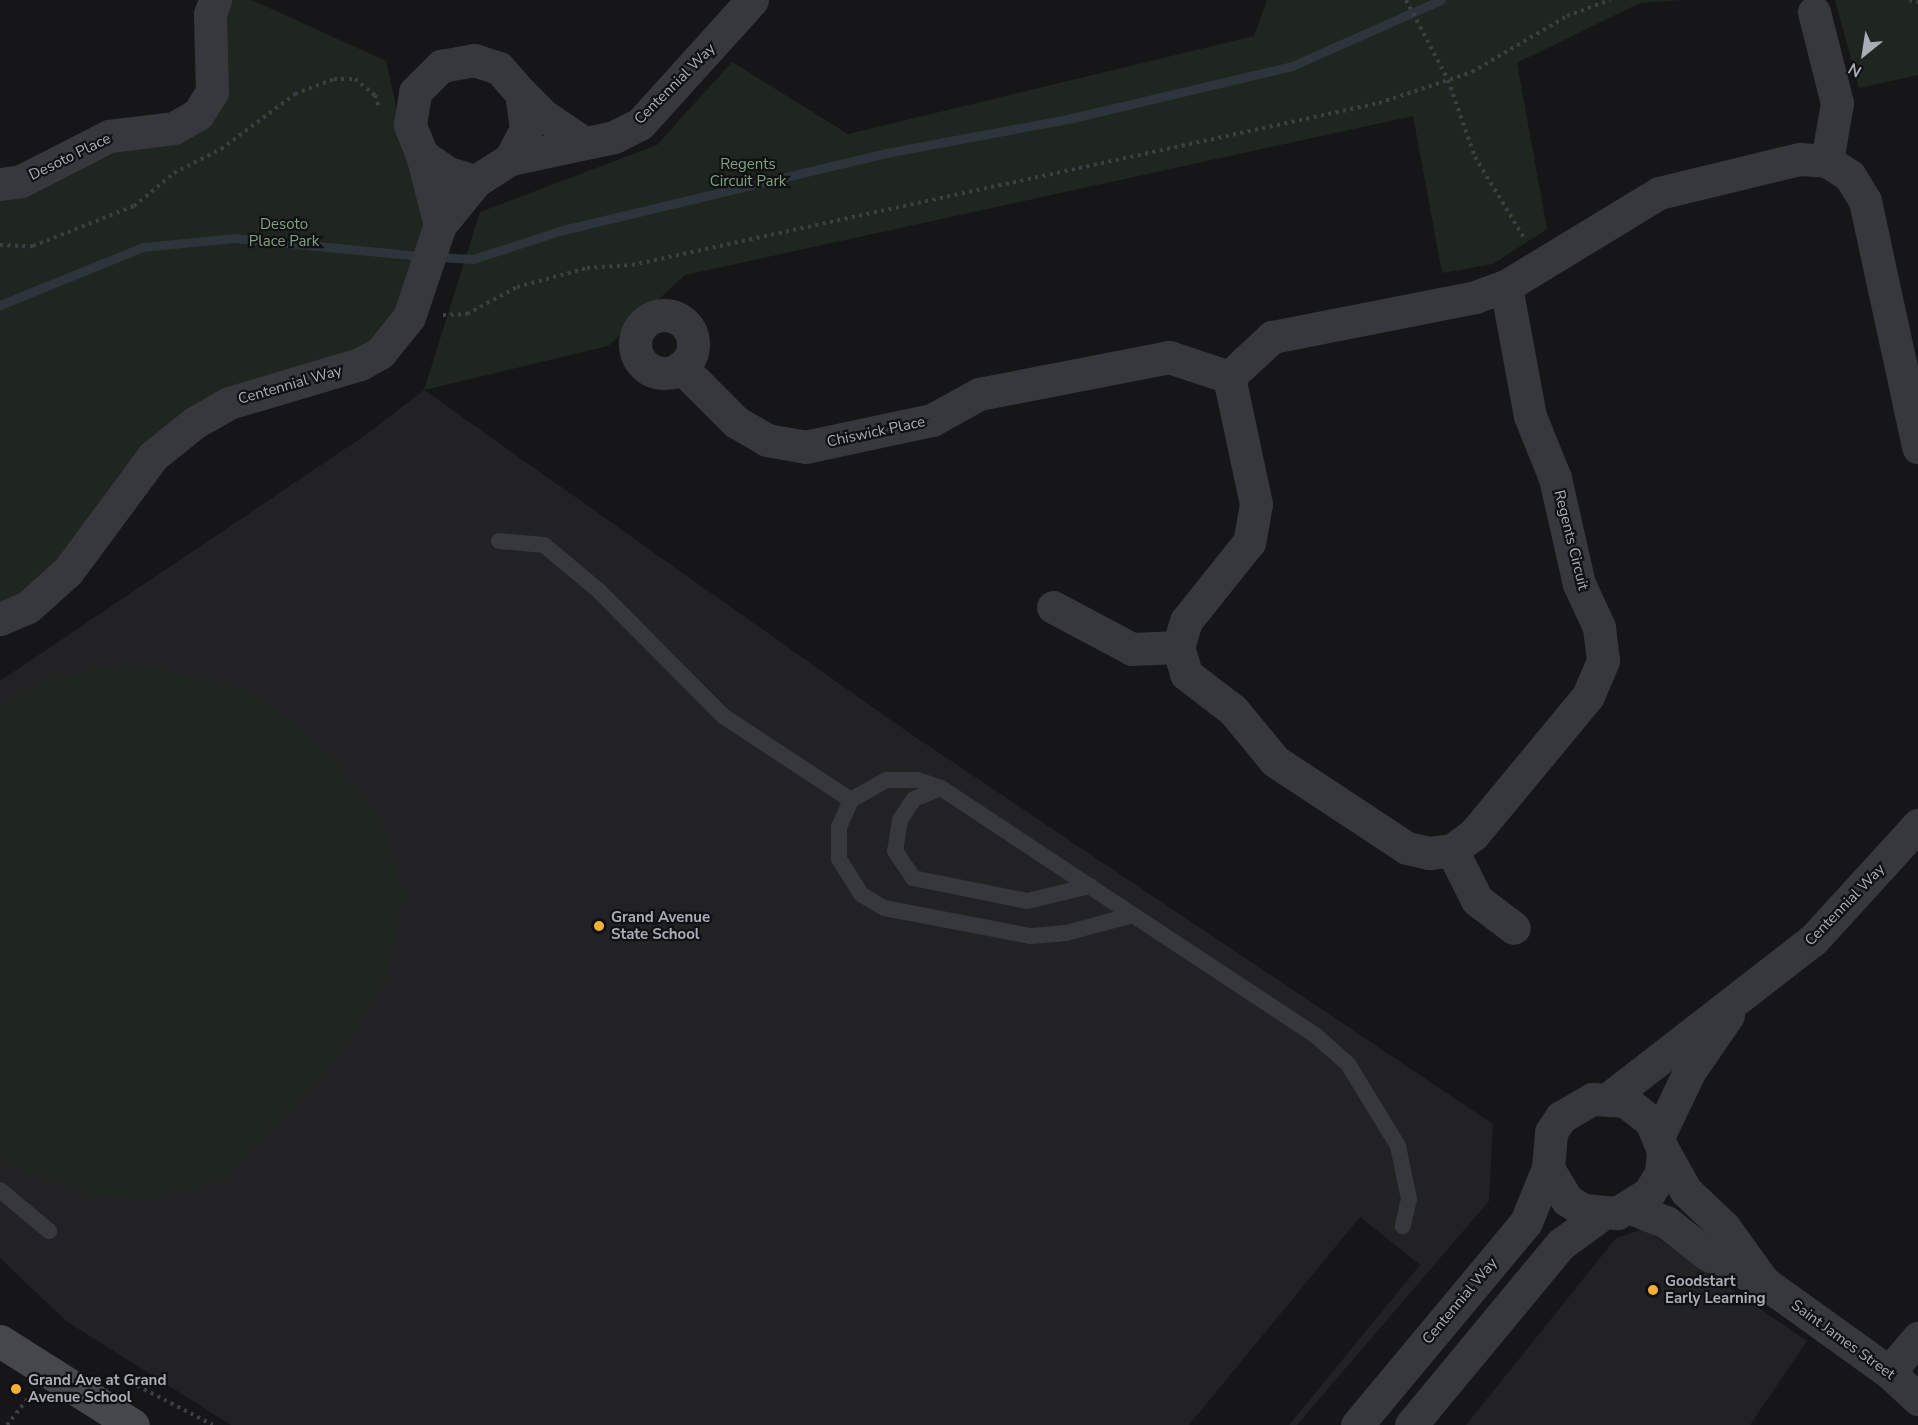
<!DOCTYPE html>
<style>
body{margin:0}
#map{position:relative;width:1918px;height:1425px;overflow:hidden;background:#161618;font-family:"Nunito Sans",sans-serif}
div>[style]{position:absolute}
.built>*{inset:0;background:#222225}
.green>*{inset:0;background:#1e261f}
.stream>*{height:9px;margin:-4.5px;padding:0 4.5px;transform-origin:4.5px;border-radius:4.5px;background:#2c353c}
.path>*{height:4px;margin-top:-2px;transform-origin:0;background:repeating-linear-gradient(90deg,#3d3f44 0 3px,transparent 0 7.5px)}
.lane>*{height:16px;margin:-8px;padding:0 8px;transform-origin:8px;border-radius:8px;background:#37383d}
.street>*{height:33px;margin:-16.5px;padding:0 16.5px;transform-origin:16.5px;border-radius:16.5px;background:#37383d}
.street>.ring{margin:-16.5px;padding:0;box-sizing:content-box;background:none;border:33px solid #37383d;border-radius:50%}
.secondary>*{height:33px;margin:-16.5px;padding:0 16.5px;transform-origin:16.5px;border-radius:16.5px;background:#45474d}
.dots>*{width:16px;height:16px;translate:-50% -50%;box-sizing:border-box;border:3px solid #111113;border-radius:50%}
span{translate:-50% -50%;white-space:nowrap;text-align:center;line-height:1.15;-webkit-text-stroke:4.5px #111113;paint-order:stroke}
.street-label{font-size:15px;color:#a8adb8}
.park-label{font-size:15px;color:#7fa381}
.poi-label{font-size:15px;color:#a8adb8;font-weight:700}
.left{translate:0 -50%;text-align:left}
.north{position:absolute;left:1834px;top:24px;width:60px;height:60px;-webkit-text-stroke:4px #111113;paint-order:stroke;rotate:210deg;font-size:16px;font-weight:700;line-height:24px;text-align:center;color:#a8adb8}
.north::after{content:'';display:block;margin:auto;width:21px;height:27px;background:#a8adb8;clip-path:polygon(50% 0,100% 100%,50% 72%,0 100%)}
</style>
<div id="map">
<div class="built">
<i style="clip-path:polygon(424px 390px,902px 728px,1493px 1124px,1489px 1201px,1297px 1425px,1289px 1425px,1420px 1265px,1360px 1217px,1189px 1425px,231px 1425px,66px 1321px,0 1258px,0 681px,367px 434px)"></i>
<i style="clip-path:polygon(1644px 1229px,1807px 1341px,1750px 1425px,1466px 1425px,1616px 1238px)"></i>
</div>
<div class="green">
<i style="clip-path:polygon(215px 0,252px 0,386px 61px,400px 124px,440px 225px,396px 336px,230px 403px,119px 498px,0 619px,0 184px,198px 114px)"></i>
<i style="clip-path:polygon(1267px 0,1684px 0,1640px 3px,1517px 63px,1547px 229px,1493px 264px,1442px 273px,1413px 116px,685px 275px,608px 346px,424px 390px,480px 212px,657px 145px,732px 62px,848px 134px,1254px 36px)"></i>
<i style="clip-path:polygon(1835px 0,1918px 0,1918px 75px,1859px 88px)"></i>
<i style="clip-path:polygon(134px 663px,247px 690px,287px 717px,337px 765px,382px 824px,403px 895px,388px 974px,336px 1059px,224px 1180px,146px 1199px,85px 1194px,0 1160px,0 706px,50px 679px)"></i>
</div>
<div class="stream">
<i style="left:436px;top:257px;width:37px;rotate:3deg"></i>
<i style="left:473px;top:259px;width:95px;rotate:-17.9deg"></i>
<i style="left:563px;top:230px;width:332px;rotate:-13.4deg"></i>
<i style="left:886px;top:153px;width:185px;rotate:-10.6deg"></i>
<i style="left:1068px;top:119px;width:230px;rotate:-13.3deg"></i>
<i style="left:1292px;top:66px;width:163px;rotate:-23.9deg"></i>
<i style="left:0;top:305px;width:154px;rotate:-22.1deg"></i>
<i style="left:143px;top:247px;width:91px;rotate:-5.6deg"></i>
<i style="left:234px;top:238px;width:189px;rotate:5.5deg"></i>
</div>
<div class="path">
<i style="left:1406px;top:0;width:90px;rotate:62.3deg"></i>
<i style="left:1448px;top:80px;width:82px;rotate:70.7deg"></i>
<i style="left:1475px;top:157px;width:95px;rotate:58.8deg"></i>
<i style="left:1909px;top:0;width:9px;rotate:13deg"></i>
<i style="left:0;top:245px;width:33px;rotate:2deg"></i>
<i style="left:33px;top:246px;width:109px;rotate:-21.6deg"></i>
<i style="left:134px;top:206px;width:52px;rotate:-39.5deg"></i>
<i style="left:174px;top:173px;width:53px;rotate:-27.1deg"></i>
<i style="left:221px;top:149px;width:92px;rotate:-36.6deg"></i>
<i style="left:295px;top:94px;width:42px;rotate:-21deg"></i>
<i style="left:334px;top:79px;width:21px"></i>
<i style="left:355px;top:79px;width:26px;rotate:39deg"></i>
<i style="left:375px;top:95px;width:14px;rotate:73deg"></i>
<i style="left:443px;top:315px;width:24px;rotate:-2deg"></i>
<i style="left:467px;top:314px;width:57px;rotate:-28.4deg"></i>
<i style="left:517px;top:287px;width:73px;rotate:-15.2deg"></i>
<i style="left:587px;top:268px;width:45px;rotate:-3.8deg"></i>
<i style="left:632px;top:265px;width:764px;rotate:-12.24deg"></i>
<i style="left:1379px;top:103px;width:98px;rotate:-18.4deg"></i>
<i style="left:1472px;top:72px;width:110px;rotate:-30.5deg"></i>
<i style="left:1567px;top:16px;width:46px;rotate:-20.4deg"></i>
<i style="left:124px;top:1379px;width:100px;rotate:27.3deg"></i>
<i style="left:7px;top:1425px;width:36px;rotate:-52deg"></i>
</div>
<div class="lane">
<i style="left:499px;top:541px;width:45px;rotate:5.1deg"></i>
<i style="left:544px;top:545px;width:70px;rotate:39.8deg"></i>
<i style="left:598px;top:590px;width:177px;rotate:45.2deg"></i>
<i style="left:723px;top:716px;width:153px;rotate:33.3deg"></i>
<i style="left:941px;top:788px;width:29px;rotate:158deg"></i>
<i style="left:914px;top:799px;width:25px;rotate:124deg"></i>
<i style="left:900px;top:820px;width:31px;rotate:99deg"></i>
<i style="left:895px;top:851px;width:32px;rotate:56deg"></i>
<i style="left:913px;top:878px;width:116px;rotate:11.4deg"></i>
<i style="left:1027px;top:901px;width:65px;rotate:-13.4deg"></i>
<i style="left:1133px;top:915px;width:69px;rotate:165deg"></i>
<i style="left:1066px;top:933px;width:36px;rotate:175deg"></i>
<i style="left:1030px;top:936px;width:149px;rotate:-169.1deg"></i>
<i style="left:884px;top:908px;width:27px;rotate:-149deg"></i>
<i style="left:861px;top:894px;width:41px;rotate:-122.2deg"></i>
<i style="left:839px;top:859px;width:32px;rotate:-90deg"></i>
<i style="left:839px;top:827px;width:30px;rotate:-66deg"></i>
<i style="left:851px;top:800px;width:40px;rotate:-29.7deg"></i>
<i style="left:886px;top:780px;width:32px"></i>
<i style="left:918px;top:780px;width:24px;rotate:19deg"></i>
<i style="left:941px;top:788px;width:230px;rotate:33.5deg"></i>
<i style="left:1133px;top:915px;width:218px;rotate:33.4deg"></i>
<i style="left:1315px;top:1035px;width:44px;rotate:41.3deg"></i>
<i style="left:1348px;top:1064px;width:96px;rotate:58.6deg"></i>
<i style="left:1398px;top:1146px;width:54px;rotate:78.3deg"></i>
<i style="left:1409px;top:1199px;width:28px;rotate:103deg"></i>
<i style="left:0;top:1190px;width:64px;rotate:39.9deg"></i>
</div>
<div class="street">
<i style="left:1814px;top:12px;width:94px;rotate:75.8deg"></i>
<i style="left:1837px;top:103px;width:59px;rotate:99.8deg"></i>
<i style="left:474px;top:60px;width:26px;rotate:18deg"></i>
<i style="left:499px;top:68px;width:33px;rotate:49deg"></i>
<i style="left:521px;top:93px;width:36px;rotate:82deg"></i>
<i style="left:526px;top:129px;width:34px;rotate:118deg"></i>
<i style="left:510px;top:159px;width:40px;rotate:147.1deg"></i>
<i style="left:476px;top:181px;width:29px;rotate:-164deg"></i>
<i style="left:448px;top:173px;width:32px;rotate:-145deg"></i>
<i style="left:422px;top:155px;width:32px;rotate:-112deg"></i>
<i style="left:410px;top:125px;width:33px;rotate:-81deg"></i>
<i style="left:415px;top:92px;width:37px;rotate:-45deg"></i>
<i style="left:441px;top:66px;width:34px;rotate:-10deg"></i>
<i style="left:521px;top:93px;width:31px;rotate:45deg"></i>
<i style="left:543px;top:115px;width:46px;rotate:34.4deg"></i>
<i style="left:422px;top:155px;width:72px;rotate:75.6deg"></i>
<i style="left:510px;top:159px;width:106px;rotate:-11.9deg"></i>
<i style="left:614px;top:137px;width:29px;rotate:-27deg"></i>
<i style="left:640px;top:124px;width:167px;rotate:-47.9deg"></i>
<i style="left:0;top:184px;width:21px;rotate:-8deg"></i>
<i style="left:21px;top:181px;width:99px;rotate:-27.1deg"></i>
<i style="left:109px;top:136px;width:65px;rotate:-7deg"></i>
<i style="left:174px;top:128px;width:28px;rotate:-30deg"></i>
<i style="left:198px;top:114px;width:26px;rotate:-58deg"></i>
<i style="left:212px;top:92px;width:78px;rotate:-91.5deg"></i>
<i style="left:210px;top:14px;width:15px;rotate:-70deg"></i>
<i class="ring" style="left:635px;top:315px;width:25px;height:25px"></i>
<i style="left:681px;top:367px;width:78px;rotate:45deg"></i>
<i style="left:736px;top:422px;width:36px;rotate:30deg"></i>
<i style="left:767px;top:440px;width:39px;rotate:10deg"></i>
<i style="left:805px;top:447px;width:130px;rotate:-12deg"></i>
<i style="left:932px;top:420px;width:54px;rotate:-29deg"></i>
<i style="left:979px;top:394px;width:194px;rotate:-11deg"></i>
<i style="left:1169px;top:357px;width:63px;rotate:18.4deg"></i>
<i style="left:1229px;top:377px;width:130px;rotate:78deg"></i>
<i style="left:1256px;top:504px;width:39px;rotate:100deg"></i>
<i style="left:1249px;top:542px;width:101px;rotate:128.6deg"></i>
<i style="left:1186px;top:621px;width:27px;rotate:107deg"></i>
<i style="left:1178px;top:647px;width:28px;rotate:73deg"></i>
<i style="left:1186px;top:674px;width:59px;rotate:37.5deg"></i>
<i style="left:1233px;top:710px;width:66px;rotate:50.5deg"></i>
<i style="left:1275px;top:761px;width:158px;rotate:33.4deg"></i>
<i style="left:1407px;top:848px;width:23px;rotate:13deg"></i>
<i style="left:1429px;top:853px;width:23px;rotate:-7deg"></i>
<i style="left:1452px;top:850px;width:26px;rotate:-36deg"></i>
<i style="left:1473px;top:835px;width:180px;rotate:-50.4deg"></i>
<i style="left:1588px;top:696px;width:39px;rotate:-67deg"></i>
<i style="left:1603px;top:660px;width:33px;rotate:-97deg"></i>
<i style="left:1599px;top:627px;width:47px;rotate:-114.9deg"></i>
<i style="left:1579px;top:584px;width:109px;rotate:-102.8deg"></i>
<i style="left:1555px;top:478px;width:67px;rotate:-112deg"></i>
<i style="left:1530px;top:416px;width:132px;rotate:-100.5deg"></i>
<i style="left:1229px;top:377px;width:59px;rotate:-42.9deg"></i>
<i style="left:1272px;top:337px;width:207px;rotate:-11.1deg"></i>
<i style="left:1475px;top:297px;width:33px;rotate:-20deg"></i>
<i style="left:1506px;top:286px;width:179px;rotate:-31.3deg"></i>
<i style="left:1659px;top:193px;width:145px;rotate:-13.6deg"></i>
<i style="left:1800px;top:159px;width:27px;rotate:4deg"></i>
<i style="left:1827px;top:161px;width:27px;rotate:33deg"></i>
<i style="left:1850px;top:176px;width:29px;rotate:59deg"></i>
<i style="left:1865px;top:201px;width:252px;rotate:77.8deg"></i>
<i style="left:1053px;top:607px;width:89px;rotate:28deg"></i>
<i style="left:1132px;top:649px;width:46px;rotate:-2.5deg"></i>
<i style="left:0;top:619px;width:30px;rotate:-23deg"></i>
<i style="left:28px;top:607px;width:54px;rotate:-42deg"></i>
<i style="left:68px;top:571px;width:143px;rotate:-53.5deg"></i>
<i style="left:153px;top:456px;width:53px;rotate:-38.8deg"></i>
<i style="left:194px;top:423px;width:40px;rotate:-29.7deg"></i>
<i style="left:229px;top:403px;width:137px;rotate:-16.6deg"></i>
<i style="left:360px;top:364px;width:23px;rotate:-29deg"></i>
<i style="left:380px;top:353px;width:46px;rotate:-51.1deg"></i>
<i style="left:409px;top:317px;width:97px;rotate:-71.4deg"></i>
<i style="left:440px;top:225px;width:57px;rotate:-50.7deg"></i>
<i style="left:1452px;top:850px;width:56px;rotate:63.4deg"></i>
<i style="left:1477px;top:900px;width:46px;rotate:37.1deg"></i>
<i style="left:1609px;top:1098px;width:258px;rotate:-37.8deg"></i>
<i style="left:1813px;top:940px;width:156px;rotate:-47.6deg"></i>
<i style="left:1659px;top:1135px;width:70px;rotate:-64.5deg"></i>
<i style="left:1689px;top:1072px;width:69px;rotate:-55.6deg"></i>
<i style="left:1663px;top:1150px;width:47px;rotate:60.7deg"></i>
<i style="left:1686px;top:1191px;width:52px;rotate:43.5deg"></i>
<i style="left:1724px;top:1227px;width:62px;rotate:54.2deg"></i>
<i style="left:1631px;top:1208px;width:38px;rotate:22deg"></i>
<i style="left:1666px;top:1222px;width:52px;rotate:38deg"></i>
<i style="left:1707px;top:1254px;width:65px;rotate:26.6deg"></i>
<i style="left:1765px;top:1283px;width:153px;rotate:35.7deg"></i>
<i style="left:1889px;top:1372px;width:40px;rotate:43deg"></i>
<i style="left:1889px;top:1372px;width:45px;rotate:-49.5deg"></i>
<i style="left:1357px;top:1425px;width:264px;rotate:-50.2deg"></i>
<i style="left:1526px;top:1222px;width:58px;rotate:-67.8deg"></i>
<i style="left:1548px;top:1168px;width:36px;rotate:-85deg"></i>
<i style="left:1551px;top:1132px;width:18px;rotate:-56deg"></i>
<i style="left:1561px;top:1117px;width:36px;rotate:-30deg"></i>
<i style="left:1592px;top:1099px;width:33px;rotate:3deg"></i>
<i style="left:1625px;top:1101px;width:33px;rotate:38deg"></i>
<i style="left:1651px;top:1121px;width:31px;rotate:68deg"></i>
<i style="left:1663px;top:1150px;width:23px;rotate:95deg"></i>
<i style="left:1661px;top:1173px;width:23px;rotate:121deg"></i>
<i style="left:1649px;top:1193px;width:38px;rotate:148deg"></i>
<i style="left:1617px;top:1213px;width:34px;rotate:-175deg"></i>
<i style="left:1583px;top:1210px;width:19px;rotate:-148deg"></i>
<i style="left:1567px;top:1200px;width:37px;rotate:-121deg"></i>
<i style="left:1411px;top:1425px;width:235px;rotate:-50.4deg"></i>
<i style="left:1561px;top:1244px;width:51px;rotate:-36.2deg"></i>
</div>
<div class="secondary">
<i style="left:0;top:1341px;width:157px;rotate:32.3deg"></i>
</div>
<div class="dots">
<i style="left:599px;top:926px;background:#f2b134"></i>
<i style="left:1653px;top:1290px;background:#f2b134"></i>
<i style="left:16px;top:1389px;background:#f2b134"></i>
</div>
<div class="street-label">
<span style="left:675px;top:84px;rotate:-45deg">Centennial Way</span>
<span style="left:70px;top:157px;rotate:-26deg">Desoto Place</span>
<span style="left:290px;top:385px;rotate:-16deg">Centennial Way</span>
<span style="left:876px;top:432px;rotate:-12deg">Chiswick Place</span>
<span style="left:1571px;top:540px;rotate:76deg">Regents Circuit</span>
<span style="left:1845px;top:905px;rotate:-46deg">Centennial Way</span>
<span style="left:1460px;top:1301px;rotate:-50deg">Centennial Way</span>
<span style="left:1843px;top:1340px;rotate:36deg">Saint James Street</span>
</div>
<div class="park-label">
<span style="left:748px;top:173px">Regents<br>Circuit Park</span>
<span style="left:284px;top:233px">Desoto<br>Place Park</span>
</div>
<div class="poi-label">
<span class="left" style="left:611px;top:926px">Grand Avenue<br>State School</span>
<span class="left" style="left:1665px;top:1290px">Goodstart<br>Early Learning</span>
<span class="left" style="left:28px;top:1389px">Grand Ave at Grand<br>Avenue School</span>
</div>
<div class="north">N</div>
</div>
